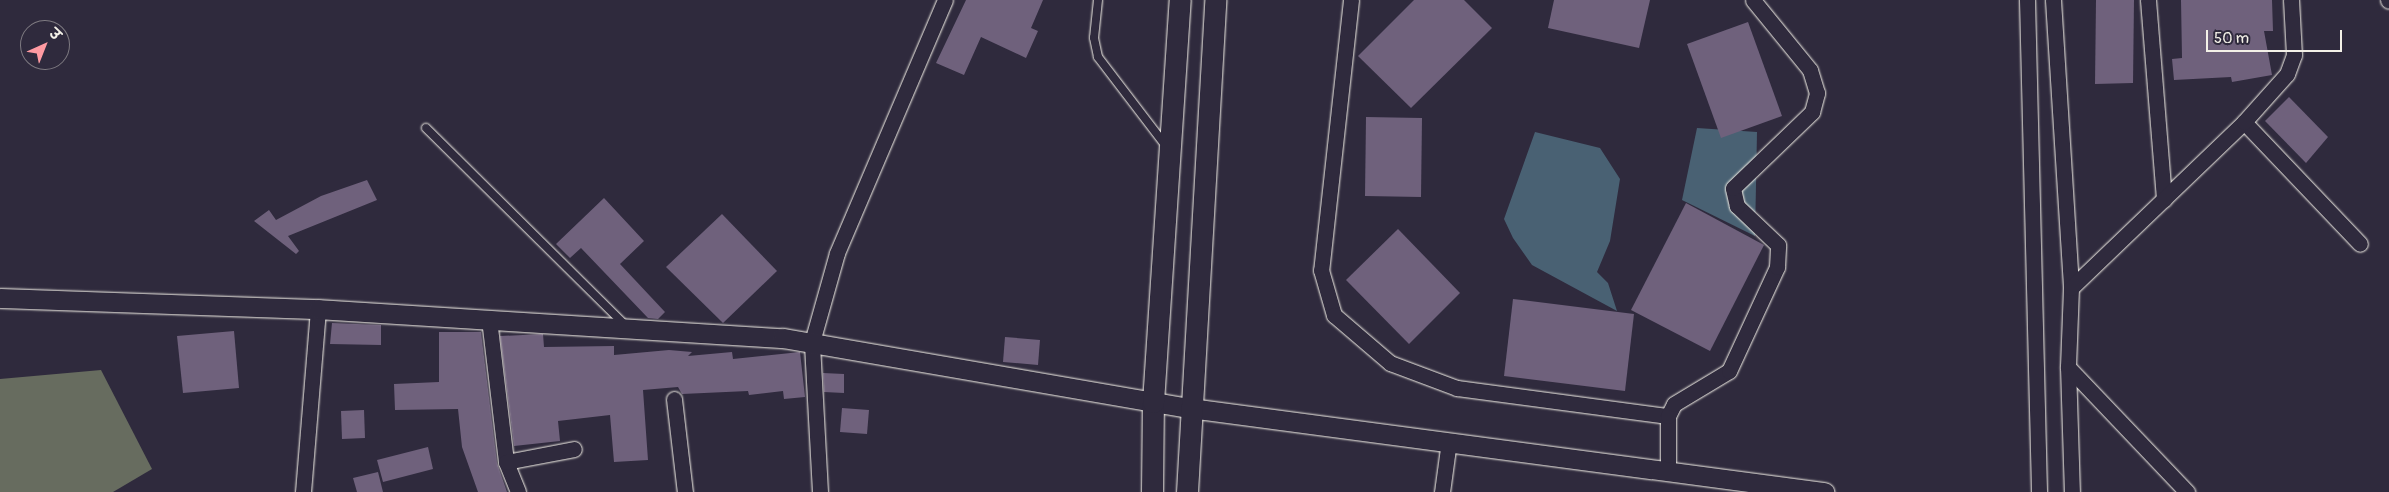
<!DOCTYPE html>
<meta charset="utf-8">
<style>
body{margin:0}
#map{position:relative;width:2389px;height:492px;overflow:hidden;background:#2f2a3d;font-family:Pangolin,"Playpen Sans Deva",sans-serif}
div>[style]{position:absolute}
.green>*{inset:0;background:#676c5f}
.water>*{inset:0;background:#496173}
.building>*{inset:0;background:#6f617c}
.roads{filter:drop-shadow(0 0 1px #f4f1e8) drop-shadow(0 0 1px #f4f1e8)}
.service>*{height:8px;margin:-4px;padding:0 4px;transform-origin:4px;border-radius:4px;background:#2f2a3d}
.minor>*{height:15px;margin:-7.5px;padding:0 7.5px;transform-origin:7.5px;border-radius:7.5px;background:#2f2a3d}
.tertiary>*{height:19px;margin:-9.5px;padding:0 9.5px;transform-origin:9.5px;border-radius:9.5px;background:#2f2a3d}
.secondary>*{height:21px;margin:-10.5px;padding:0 10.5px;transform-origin:10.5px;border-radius:10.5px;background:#2f2a3d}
span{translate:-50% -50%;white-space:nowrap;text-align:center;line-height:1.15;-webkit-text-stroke:5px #2f2a3d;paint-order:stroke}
.north{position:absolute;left:20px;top:20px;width:50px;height:50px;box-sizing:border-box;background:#2f2a3d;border:1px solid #7e7a81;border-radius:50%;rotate:44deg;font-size:14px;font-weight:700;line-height:20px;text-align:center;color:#f4f1e8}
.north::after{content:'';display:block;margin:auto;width:18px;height:22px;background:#ff9aa2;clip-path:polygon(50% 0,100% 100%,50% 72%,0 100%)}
.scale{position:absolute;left:2206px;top:30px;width:136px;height:22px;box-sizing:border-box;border:2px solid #f4f1e8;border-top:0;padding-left:6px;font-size:15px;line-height:18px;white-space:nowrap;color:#f4f1e8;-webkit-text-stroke:4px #2f2a3d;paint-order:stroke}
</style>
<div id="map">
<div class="green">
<i style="clip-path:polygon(101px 370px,152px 469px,113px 492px,0 492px,0 379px)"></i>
</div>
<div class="water">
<i style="clip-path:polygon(1697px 128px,1757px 132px,1755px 236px,1682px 200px)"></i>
<i style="clip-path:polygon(1535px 132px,1600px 148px,1620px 179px,1610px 241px,1597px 272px,1608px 283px,1617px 311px,1532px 265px,1513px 238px,1504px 219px)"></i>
</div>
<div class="building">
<i style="clip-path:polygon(966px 0,1043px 0,1031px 28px,1038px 31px,1026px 58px,981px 37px,964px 75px,936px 63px)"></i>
<i style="clip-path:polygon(1414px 0,1464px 0,1492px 28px,1411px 108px,1358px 56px)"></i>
<i style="clip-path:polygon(1554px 0,1650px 0,1639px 48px,1548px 28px)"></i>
<i style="clip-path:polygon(2096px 0,2134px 0,2133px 83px,2095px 84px)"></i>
<i style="clip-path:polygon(2181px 0,2272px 0,2273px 31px,2264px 31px,2272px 75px,2232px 82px,2231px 77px,2174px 80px,2172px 59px,2182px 58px)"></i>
<i style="clip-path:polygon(1748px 22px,1782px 116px,1721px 138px,1687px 44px)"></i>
<i style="clip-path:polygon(2289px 97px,2328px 137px,2306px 163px,2265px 121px)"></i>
<i style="clip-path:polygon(1366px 117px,1422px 118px,1421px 197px,1365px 196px)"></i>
<i style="clip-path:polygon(367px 180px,377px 200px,288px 236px,299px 251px,296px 254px,254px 221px,269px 210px,276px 220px,321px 196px)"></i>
<i style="clip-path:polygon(604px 198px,644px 241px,620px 264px,665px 312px,658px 319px,648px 318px,581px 248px,570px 258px,556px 244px)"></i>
<i style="clip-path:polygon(1686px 203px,1764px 245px,1710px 351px,1631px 310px)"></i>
<i style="clip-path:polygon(722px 214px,777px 271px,723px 323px,666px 267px)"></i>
<i style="clip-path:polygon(1398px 229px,1460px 293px,1409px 344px,1346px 280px)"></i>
<i style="clip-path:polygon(1513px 299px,1634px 314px,1625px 391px,1504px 376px)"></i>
<i style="clip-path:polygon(332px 323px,381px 325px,381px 345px,330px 344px)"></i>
<i style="clip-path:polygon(234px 331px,239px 388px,183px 393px,177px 336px)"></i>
<i style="clip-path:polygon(439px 332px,481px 332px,497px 463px,507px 492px,478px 492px,462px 447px,458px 409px,395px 410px,394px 384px,439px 382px)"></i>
<i style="clip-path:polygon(543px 334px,544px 347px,614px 346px,614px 355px,669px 350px,692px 352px,688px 356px,732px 352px,733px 359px,800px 352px,805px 397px,784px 399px,783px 391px,749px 395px,748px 391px,682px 394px,678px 387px,643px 390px,648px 460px,614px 462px,610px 415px,558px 421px,560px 441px,514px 446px,500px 336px)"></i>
<i style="clip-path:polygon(1005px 337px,1040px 340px,1038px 365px,1003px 362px)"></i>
<i style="clip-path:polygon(823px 373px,844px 374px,844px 393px,824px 392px)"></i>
<i style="clip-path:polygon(842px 408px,869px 410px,867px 434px,840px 432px)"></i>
<i style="clip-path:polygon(364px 410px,365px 438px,342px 439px,341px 411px)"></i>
<i style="clip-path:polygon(428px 447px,433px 469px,383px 482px,377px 460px)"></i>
<i style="clip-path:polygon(378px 472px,383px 492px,357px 492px,353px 478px)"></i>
</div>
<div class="roads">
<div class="service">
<i style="left:1098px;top:0;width:38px;rotate:96deg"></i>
<i style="left:1094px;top:38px;width:19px;rotate:78deg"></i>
<i style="left:1098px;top:57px;width:112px;rotate:52.6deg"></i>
<i style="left:426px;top:128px;width:280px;rotate:44.7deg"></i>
</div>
<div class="minor">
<i style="left:1351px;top:0;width:272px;rotate:96.3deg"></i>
<i style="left:1321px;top:270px;width:47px;rotate:73.9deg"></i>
<i style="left:1334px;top:315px;width:74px;rotate:40.6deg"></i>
<i style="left:1390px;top:363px;width:72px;rotate:20.5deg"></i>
<i style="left:1457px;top:388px;width:213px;rotate:7.6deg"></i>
<i style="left:2027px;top:0;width:492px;rotate:88.6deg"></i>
<i style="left:2053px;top:0;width:289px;rotate:86.4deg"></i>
<i style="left:2071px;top:288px;width:79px;rotate:92.2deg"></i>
<i style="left:2068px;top:367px;width:125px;rotate:88.2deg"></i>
<i style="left:2148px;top:0;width:200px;rotate:85.4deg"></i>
<i style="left:2388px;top:0;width:1px;rotate:45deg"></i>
<i style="left:2244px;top:122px;width:168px;rotate:46.4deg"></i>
<i style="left:2071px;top:288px;width:240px;rotate:-43.8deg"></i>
<i style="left:2244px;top:122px;width:64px;rotate:-48.1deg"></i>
<i style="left:2287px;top:74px;width:20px;rotate:-70deg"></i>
<i style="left:2294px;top:55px;width:55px;rotate:-93.1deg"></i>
<i style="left:489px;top:319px;width:144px;rotate:83.2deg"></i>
<i style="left:506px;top:462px;width:32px;rotate:68deg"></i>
<i style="left:2068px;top:367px;width:173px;rotate:46.4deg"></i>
<i style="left:674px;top:399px;width:94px;rotate:83.3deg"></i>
<i style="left:506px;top:462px;width:69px;rotate:-10.8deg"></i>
<i style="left:1668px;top:469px;width:53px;rotate:-90deg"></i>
<i style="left:1668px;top:416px;width:13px;rotate:-63deg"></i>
<i style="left:1674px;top:404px;width:64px;rotate:-31deg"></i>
<i style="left:1729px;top:371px;width:115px;rotate:-65.2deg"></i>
<i style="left:1777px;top:267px;width:22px;rotate:-87deg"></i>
<i style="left:1778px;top:245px;width:57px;rotate:-136.4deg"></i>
<i style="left:1737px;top:206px;width:18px;rotate:-103deg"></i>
<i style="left:1733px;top:188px;width:110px;rotate:-43.9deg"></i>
<i style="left:1812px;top:112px;width:20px;rotate:-75deg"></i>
<i style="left:1817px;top:93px;width:24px;rotate:-107deg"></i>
<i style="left:1810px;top:70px;width:90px;rotate:-129.2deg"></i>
<i style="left:303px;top:492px;width:184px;rotate:-85.3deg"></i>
<i style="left:820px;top:492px;width:150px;rotate:-93.1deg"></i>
<i style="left:812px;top:342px;width:92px;rotate:-74.3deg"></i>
<i style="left:837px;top:253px;width:275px;rotate:-66.9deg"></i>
<i style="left:1442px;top:492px;width:51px;rotate:-82.2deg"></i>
</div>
<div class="tertiary">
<i style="left:0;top:298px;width:318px;rotate:2deg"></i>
<i style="left:318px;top:309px;width:466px;rotate:3.6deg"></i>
<i style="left:783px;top:338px;width:413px;rotate:9.8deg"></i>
<i style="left:1190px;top:408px;width:640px;rotate:7.55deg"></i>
</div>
<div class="secondary">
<i style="left:1152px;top:492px;width:90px;rotate:-89.4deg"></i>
<i style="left:1153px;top:402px;width:403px;rotate:-86.2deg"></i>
<i style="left:1187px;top:492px;width:493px;rotate:-86.7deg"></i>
</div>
</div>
<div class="north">उ</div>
<div class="scale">50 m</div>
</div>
